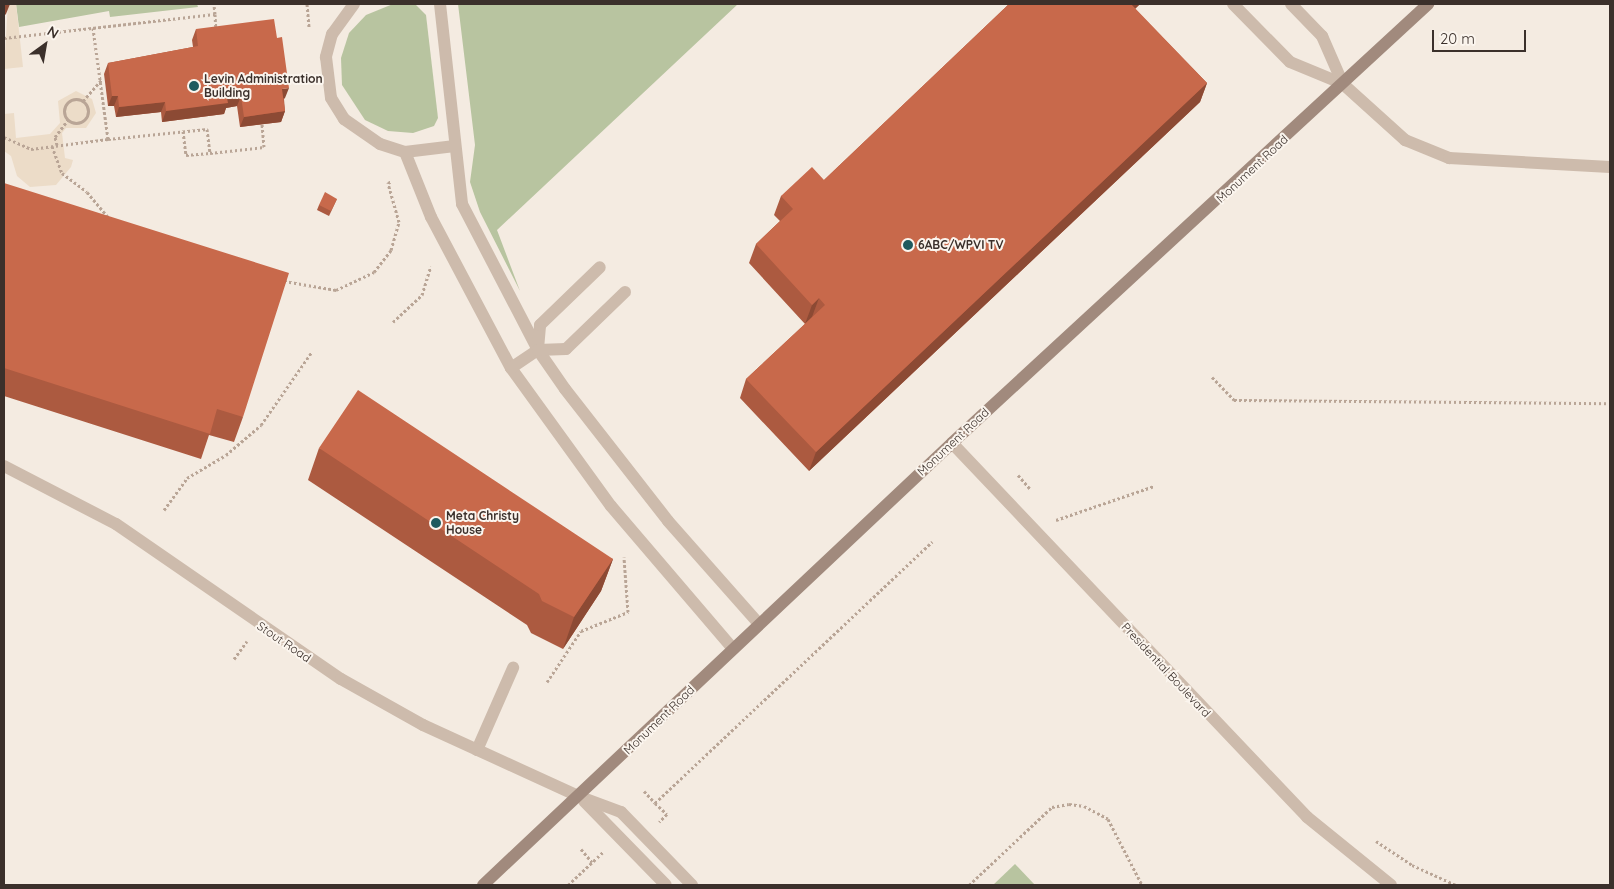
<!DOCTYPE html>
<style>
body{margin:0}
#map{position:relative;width:1614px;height:889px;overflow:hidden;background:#f4ebe1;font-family:Quicksand,sans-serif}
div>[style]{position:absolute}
.green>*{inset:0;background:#b8c4a0}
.plaza>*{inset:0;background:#ecdcc8}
.path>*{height:3px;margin-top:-1.5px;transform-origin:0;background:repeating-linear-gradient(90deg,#b9a596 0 2.5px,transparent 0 5px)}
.path>.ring{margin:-1.5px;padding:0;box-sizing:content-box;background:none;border:3px solid #b9a596;border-radius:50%}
.lane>*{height:12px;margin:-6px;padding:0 6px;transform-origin:6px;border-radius:6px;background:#cdbbac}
.street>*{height:12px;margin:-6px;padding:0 6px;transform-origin:6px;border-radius:6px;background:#cdbbac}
.secondary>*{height:12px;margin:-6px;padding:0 6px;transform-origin:6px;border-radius:6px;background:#a18a7d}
.wall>*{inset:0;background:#ac5a40}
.shaded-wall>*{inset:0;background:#8c4a34}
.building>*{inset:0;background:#c8694b}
.dots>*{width:14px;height:14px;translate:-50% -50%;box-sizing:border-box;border:2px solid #fbf5ee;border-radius:50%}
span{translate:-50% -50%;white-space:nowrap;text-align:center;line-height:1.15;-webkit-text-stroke:4px #fbf5ee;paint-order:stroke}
.poi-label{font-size:12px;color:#3b302b;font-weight:700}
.left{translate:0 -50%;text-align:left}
.street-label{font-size:12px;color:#3b302b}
.frame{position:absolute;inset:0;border:5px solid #3b302b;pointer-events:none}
.north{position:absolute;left:20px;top:20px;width:50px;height:50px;-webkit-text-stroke:4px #fbf5ee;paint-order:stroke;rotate:32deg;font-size:14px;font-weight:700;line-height:20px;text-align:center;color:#3b302b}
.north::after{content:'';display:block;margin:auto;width:18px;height:22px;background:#3b302b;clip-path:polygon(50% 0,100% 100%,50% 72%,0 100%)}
.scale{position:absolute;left:1432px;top:30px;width:94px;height:22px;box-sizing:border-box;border:2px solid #3b302b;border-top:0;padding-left:6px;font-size:15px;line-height:18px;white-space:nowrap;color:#3b302b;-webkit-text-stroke:4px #fbf5ee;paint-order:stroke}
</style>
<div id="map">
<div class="green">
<i style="clip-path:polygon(16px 4px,197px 4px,198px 7px,110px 17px,109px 11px,19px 27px)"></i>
<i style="clip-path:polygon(393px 4px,416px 5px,426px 15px,438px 118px,434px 126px,413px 133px,388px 131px,365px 120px,342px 85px,341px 58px,349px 33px,366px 15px)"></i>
<i style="clip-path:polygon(458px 4px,738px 4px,497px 230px,520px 291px,480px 212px,470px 182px,475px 145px)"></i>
<i style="clip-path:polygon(1015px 864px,1035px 885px,993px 885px)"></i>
</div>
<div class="plaza">
<i style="clip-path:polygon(8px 4px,16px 4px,23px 67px,4px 69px)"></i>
<i style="clip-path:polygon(76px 91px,92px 99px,96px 113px,86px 128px,66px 128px,62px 133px,65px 158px,73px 160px,71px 167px,56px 185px,30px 187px,17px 176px,11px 156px,4px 151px,4px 114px,14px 113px,16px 138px,50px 134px,60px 123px,58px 101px)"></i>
</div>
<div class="path">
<i style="left:307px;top:4px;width:24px;rotate:85deg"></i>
<i style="left:215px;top:14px;width:17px;rotate:87deg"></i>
<i style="left:4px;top:38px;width:212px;rotate:-6.5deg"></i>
<i style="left:215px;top:14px;width:10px;rotate:-96deg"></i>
<i class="ring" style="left:64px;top:99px;width:21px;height:21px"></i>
<i style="left:83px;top:101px;width:28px;rotate:-49deg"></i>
<i style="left:183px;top:131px;width:24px;rotate:83deg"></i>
<i style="left:186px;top:155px;width:24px;rotate:-5deg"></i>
<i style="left:4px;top:137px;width:30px;rotate:24deg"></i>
<i style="left:31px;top:149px;width:78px;rotate:-7.4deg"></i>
<i style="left:108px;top:139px;width:112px;rotate:-97.7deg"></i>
<i style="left:108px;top:139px;width:100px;rotate:-5.8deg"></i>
<i style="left:207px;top:129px;width:24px;rotate:83deg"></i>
<i style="left:210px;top:153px;width:54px;rotate:-6.3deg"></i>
<i style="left:264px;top:147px;width:23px;rotate:-95deg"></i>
<i style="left:57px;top:145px;width:8px;rotate:-104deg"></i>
<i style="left:55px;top:137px;width:21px;rotate:-53deg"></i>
<i style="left:52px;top:146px;width:29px;rotate:70deg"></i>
<i style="left:62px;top:173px;width:31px;rotate:37deg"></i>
<i style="left:87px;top:192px;width:34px;rotate:50deg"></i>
<i style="left:284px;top:281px;width:53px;rotate:9.8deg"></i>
<i style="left:336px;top:290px;width:42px;rotate:-25.3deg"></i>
<i style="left:374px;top:272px;width:28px;rotate:-52deg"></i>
<i style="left:391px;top:250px;width:29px;rotate:-74deg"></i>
<i style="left:399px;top:222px;width:41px;rotate:-105.8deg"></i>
<i style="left:388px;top:183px;width:4px;rotate:-27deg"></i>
<i style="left:393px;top:322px;width:40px;rotate:-43deg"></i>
<i style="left:422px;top:295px;width:30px;rotate:-73deg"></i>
<i style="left:1212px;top:377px;width:32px;rotate:46deg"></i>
<i style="left:1234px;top:400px;width:376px;rotate:0.5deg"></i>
<i style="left:1018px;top:475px;width:18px;rotate:49deg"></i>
<i style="left:164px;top:510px;width:39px;rotate:-54deg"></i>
<i style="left:187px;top:478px;width:45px;rotate:-30.5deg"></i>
<i style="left:226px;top:455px;width:46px;rotate:-40.6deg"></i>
<i style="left:261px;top:425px;width:88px;rotate:-55.2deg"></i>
<i style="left:1056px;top:520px;width:104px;rotate:-19.1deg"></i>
<i style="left:234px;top:659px;width:22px;rotate:-54deg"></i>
<i style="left:547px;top:682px;width:61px;rotate:-56.3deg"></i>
<i style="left:581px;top:631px;width:51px;rotate:-22deg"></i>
<i style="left:628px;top:612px;width:55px;rotate:-94.2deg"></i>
<i style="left:644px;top:791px;width:16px;rotate:47deg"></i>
<i style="left:655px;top:803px;width:381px;rotate:-43.3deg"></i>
<i style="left:655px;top:803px;width:16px;rotate:43deg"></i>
<i style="left:667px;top:814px;width:11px;rotate:135deg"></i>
<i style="left:1376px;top:841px;width:43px;rotate:33.7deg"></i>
<i style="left:1412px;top:865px;width:48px;rotate:24.4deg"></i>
<i style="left:581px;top:849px;width:17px;rotate:50deg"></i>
<i style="left:568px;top:885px;width:48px;rotate:-43.3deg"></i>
<i style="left:969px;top:885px;width:114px;rotate:-43.2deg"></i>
<i style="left:1052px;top:807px;width:17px;rotate:-10deg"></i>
<i style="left:1069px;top:804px;width:15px;rotate:8deg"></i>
<i style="left:1084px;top:806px;width:27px;rotate:28deg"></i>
<i style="left:1108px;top:819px;width:74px;rotate:62.7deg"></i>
</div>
<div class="lane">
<i style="left:354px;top:4px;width:37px;rotate:126deg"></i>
<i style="left:332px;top:34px;width:24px;rotate:105deg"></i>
<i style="left:326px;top:57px;width:41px;rotate:83deg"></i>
<i style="left:331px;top:98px;width:25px;rotate:58deg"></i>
<i style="left:344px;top:119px;width:44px;rotate:34.8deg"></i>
<i style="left:380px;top:144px;width:26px;rotate:18deg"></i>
<i style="left:405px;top:152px;width:50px;rotate:-6.8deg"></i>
<i style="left:440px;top:4px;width:201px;rotate:83.7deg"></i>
<i style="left:462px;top:204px;width:165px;rotate:62.5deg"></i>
<i style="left:538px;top:350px;width:47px;rotate:55.3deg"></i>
<i style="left:565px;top:389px;width:167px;rotate:52deg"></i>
<i style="left:668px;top:521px;width:137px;rotate:48.5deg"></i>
<i style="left:1233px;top:4px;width:81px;rotate:45.5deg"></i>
<i style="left:1290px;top:62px;width:57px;rotate:22.5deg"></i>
<i style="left:1291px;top:4px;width:45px;rotate:45.9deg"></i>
<i style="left:1322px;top:36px;width:52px;rotate:66.4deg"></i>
<i style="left:1343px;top:84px;width:84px;rotate:42.1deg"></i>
<i style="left:1405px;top:140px;width:48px;rotate:22.2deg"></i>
<i style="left:1449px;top:158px;width:161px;rotate:3.2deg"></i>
<i style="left:405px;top:152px;width:70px;rotate:68.2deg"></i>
<i style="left:431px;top:217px;width:171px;rotate:62.1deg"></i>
<i style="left:511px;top:368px;width:170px;rotate:54.1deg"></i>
<i style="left:611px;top:506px;width:188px;rotate:49.5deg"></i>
<i style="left:538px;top:349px;width:24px;rotate:-85deg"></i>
<i style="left:540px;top:325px;width:83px;rotate:-44deg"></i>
<i style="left:511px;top:368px;width:32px;rotate:-34deg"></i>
<i style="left:538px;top:350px;width:28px;rotate:-2deg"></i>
<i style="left:566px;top:349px;width:82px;rotate:-44deg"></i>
<i style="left:477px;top:750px;width:90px;rotate:-66.3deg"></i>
<i style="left:578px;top:796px;width:46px;rotate:20.4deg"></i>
<i style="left:621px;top:812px;width:102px;rotate:45.8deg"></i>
<i style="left:584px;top:801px;width:117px;rotate:45.7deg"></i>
</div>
<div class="street">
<i style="left:952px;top:443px;width:516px;rotate:46.49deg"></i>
<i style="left:1307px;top:817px;width:108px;rotate:39deg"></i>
<i style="left:4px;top:466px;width:126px;rotate:27.4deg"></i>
<i style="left:116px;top:524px;width:273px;rotate:34.6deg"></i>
<i style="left:341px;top:679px;width:94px;rotate:29.3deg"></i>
<i style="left:423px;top:725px;width:170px;rotate:24.6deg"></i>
</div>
<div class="secondary">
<i style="left:483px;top:885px;width:644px;rotate:-43.3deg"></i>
<i style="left:952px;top:443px;width:648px;rotate:-42.68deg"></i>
</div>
<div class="wall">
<i style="clip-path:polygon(1009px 4px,1140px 4px,1135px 9px,1207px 83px,1200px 102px,809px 471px,740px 398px,746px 379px,805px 324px,749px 263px,756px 244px,780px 221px,774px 215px,781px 196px,824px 180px)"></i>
<i style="clip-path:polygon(196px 29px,285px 98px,284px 99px,285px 111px,281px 122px,240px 127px,237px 106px,226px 108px,224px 114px,162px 122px,161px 112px,116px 117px,114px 106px,108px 106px,104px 74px,108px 63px,193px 47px,192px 40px)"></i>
<i style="clip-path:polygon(4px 183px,243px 417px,234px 442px,209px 435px,201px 459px,4px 396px)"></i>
<i style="clip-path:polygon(337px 199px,329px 216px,317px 210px,319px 205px)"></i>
<i style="clip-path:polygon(319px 448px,613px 559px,601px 591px,563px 649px,531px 633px,527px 625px,308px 480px)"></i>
</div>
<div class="shaded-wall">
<i style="clip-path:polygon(4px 4px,10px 4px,6px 14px,4px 16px)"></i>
<i style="clip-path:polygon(1129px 4px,1140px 4px,1122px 21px)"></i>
<i style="clip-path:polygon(1207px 83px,1200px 102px,809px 471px,816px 452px)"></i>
<i style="clip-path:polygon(289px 88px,285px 98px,278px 99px,282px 89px)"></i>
<i style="clip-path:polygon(112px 96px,118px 96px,114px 106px,108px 106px)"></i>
<i style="clip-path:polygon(241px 96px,237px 106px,226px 108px,224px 114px,162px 122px,166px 111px,227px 98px)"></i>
<i style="clip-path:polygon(165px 102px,161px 112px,116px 117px,119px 107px)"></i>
<i style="clip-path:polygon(285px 111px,281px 122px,240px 127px,244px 117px)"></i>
<i style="clip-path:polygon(819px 298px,812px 317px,805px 324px,812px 305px)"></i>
<i style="clip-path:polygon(613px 559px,601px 591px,563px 649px,574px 617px)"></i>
</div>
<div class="building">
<i style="clip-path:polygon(1009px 4px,1131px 4px,1207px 83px,816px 452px,746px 379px,825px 305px,819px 298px,812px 305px,756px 244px,793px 209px,781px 196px,812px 167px,824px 180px)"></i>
<i style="clip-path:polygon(274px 19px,277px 38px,282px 37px,289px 88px,282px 89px,285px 111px,244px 117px,241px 96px,227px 98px,228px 103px,166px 111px,165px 102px,119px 107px,118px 96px,112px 96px,108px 63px,198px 46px,196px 29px)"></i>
<i style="clip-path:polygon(4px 183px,289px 273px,243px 417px,217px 409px,210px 434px,4px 368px)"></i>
<i style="clip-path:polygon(325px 192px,337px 199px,331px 211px,319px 205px)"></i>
<i style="clip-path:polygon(358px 390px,613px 559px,574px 617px,542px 601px,539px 594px,319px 448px)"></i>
</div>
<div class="dots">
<i style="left:194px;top:86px;background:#1f5a5e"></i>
<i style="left:908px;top:245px;background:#1f5a5e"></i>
<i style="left:436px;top:523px;background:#1f5a5e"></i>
</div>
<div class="poi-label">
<span class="left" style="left:204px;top:86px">Levin Administration<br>Building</span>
<span class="left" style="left:918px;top:245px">6ABC/WPVI TV</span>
<span class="left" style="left:446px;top:523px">Meta Christy<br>House</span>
</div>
<div class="street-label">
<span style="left:1252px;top:169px;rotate:-43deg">Monument Road</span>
<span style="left:953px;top:442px;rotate:-43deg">Monument Road</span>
<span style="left:284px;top:642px;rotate:34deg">Stout Road</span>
<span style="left:1166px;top:670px;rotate:47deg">Presidential Boulevard</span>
<span style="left:659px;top:720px;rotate:-44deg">Monument Road</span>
</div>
<div class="frame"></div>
<div class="north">N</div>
<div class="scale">20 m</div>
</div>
